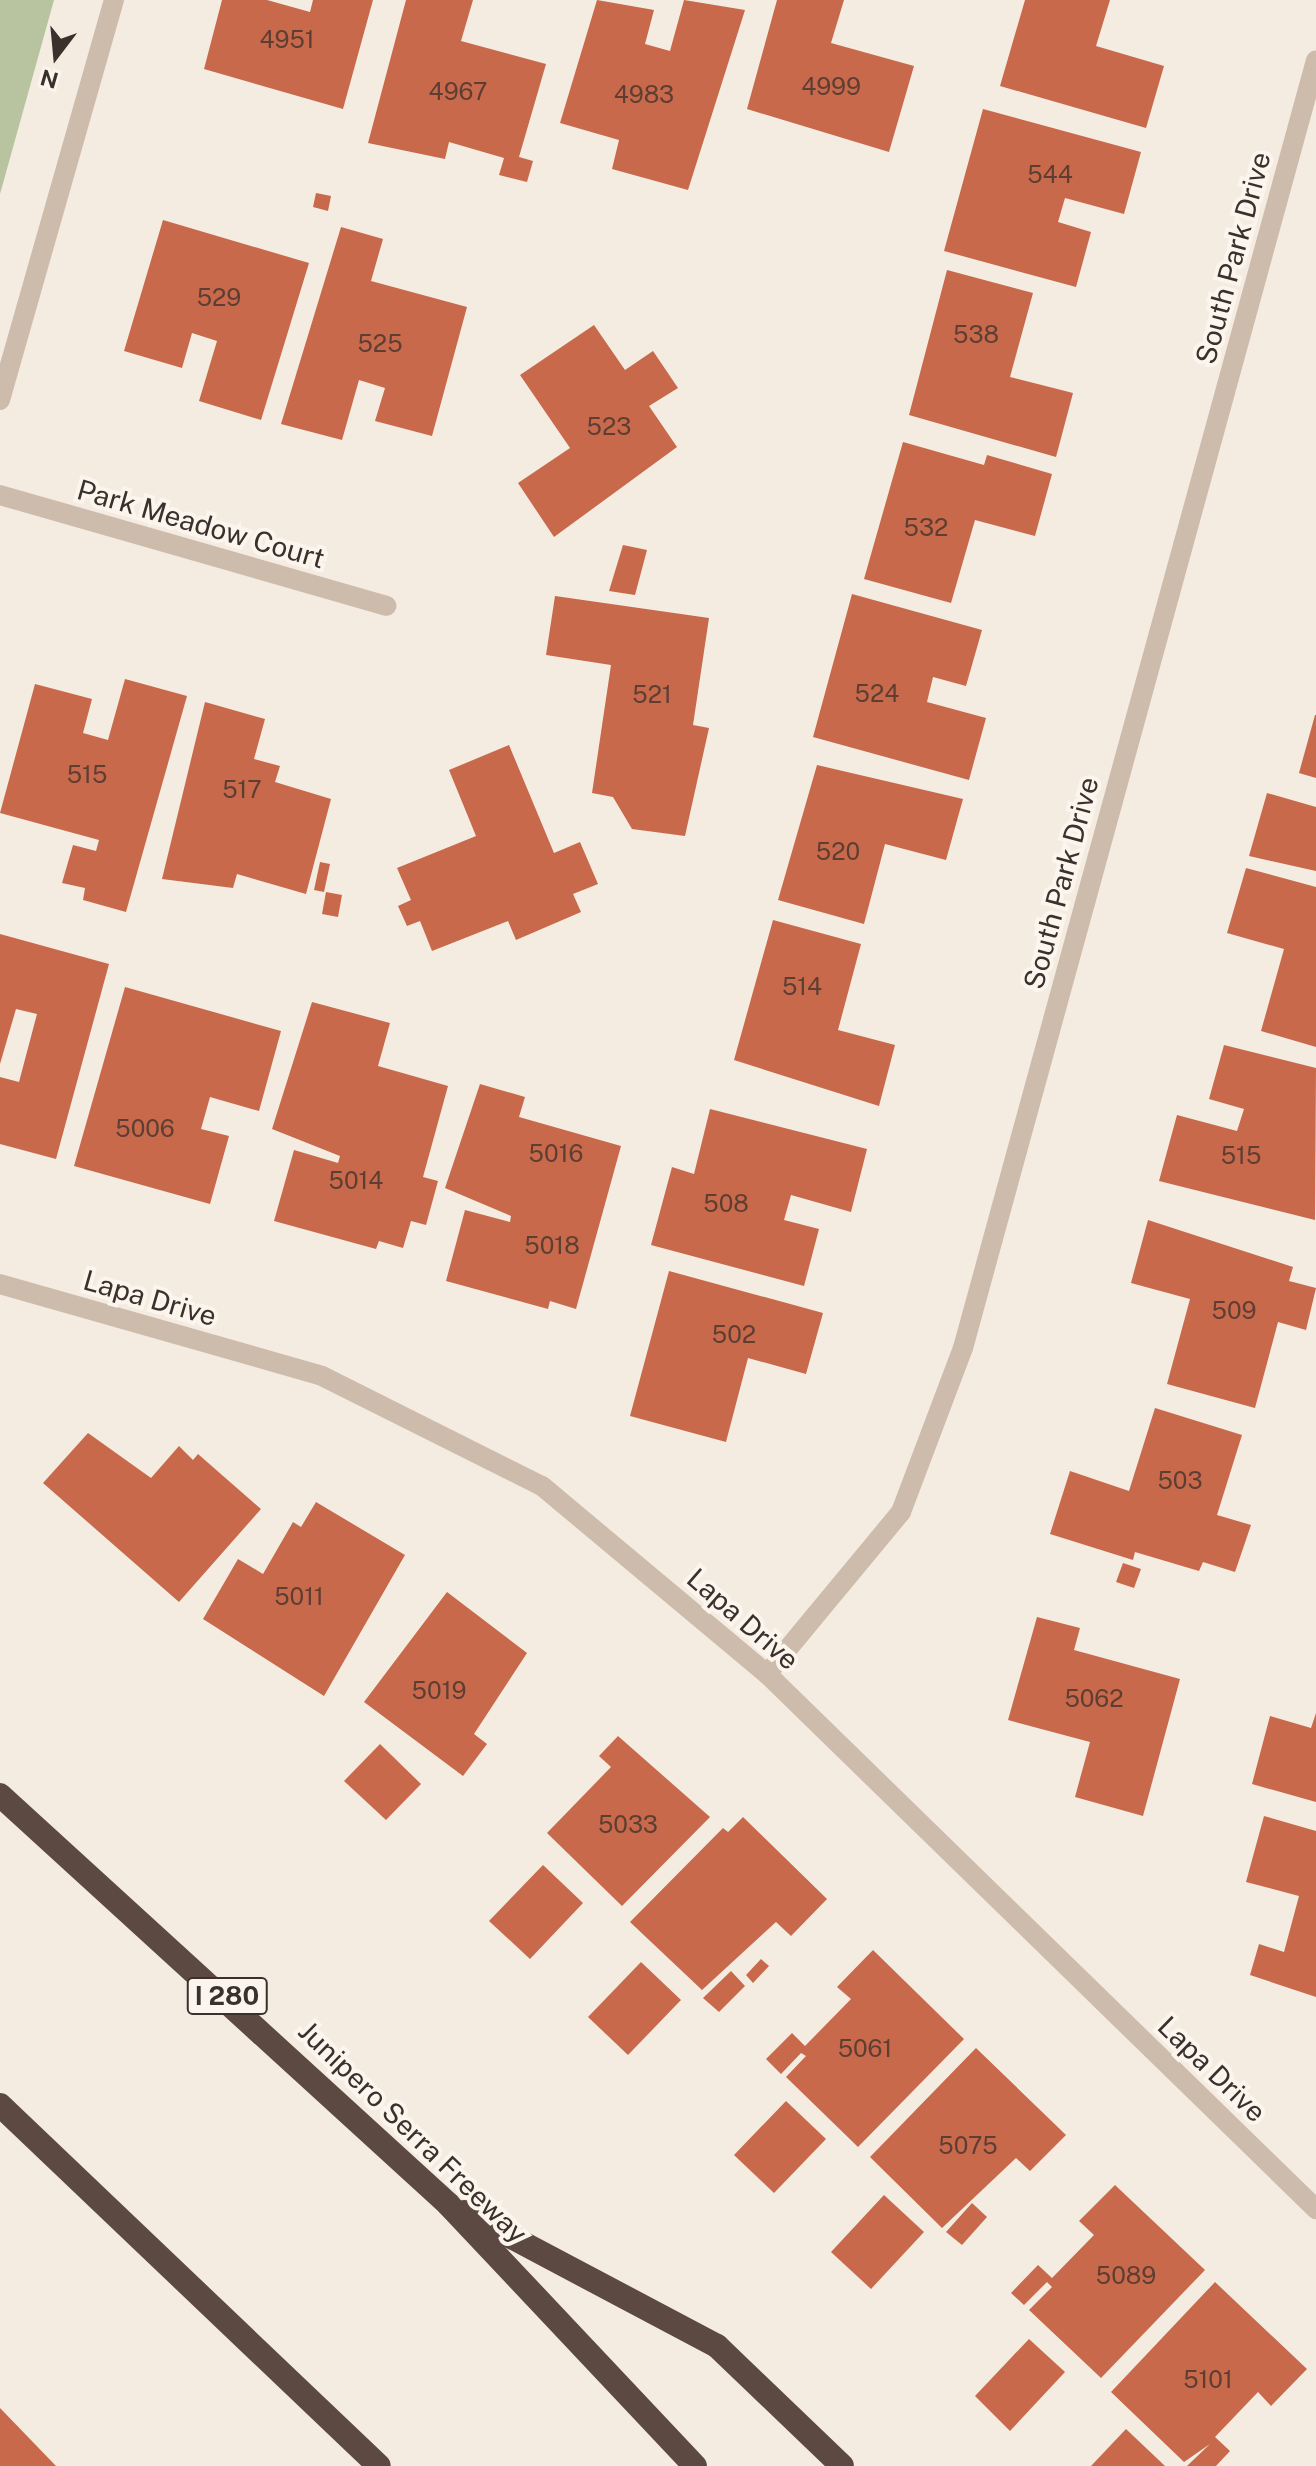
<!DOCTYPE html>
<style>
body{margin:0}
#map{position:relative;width:1316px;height:2466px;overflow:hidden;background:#f4ebe1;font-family:"Public Sans",sans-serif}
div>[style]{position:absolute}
.green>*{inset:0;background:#b8c4a0}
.building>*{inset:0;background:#c8694b}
.minor>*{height:20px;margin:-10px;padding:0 10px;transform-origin:10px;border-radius:10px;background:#cdbbac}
.motorway>*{height:24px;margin:-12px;padding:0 12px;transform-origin:12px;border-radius:12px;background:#5c4a42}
span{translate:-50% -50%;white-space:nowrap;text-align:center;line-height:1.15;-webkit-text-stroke:8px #fbf5ee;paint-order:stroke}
.number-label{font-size:24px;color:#5e3e33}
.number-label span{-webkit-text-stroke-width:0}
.shield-label span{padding:2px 6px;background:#fbf5ee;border:2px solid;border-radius:6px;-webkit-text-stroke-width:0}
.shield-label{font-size:26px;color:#3b302b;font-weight:700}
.street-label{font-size:28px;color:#3b302b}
.north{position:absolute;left:16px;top:16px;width:80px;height:80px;-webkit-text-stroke:6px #fbf5ee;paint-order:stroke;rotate:196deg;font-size:22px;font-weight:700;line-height:32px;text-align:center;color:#3b302b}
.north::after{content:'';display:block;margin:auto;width:28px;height:36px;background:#3b302b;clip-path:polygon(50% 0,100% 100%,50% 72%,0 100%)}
</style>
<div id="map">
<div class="green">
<i style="clip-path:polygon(0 0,54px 0,0 194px)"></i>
</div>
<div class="building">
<i style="clip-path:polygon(222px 0,267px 0,310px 12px,313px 0,373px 0,343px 109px,204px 69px)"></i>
<i style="clip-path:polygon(406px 0,473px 0,461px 41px,546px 64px,519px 157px,533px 161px,527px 182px,499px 175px,504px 158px,449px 142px,445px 159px,368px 143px)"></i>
<i style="clip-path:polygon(597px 0,654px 10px,645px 44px,670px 51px,684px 0,745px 10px,688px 190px,612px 169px,619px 140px,560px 123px)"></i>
<i style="clip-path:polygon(777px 0,844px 0,831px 43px,914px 66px,889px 152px,747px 109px)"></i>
<i style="clip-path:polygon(1025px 0,1110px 0,1096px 46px,1164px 66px,1146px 128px,1000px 86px)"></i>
<i style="clip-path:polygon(983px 109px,1141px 152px,1124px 214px,1065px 198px,1058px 222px,1091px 232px,1076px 287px,944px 251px)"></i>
<i style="clip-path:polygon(316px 193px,331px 196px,328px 211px,313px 207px)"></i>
<i style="clip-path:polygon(163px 220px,309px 263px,261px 420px,199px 401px,217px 341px,192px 333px,182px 368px,124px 351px)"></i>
<i style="clip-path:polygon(341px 227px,383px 239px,371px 281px,467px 307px,432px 436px,375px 421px,385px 388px,359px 380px,342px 440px,281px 424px)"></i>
<i style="clip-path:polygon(947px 270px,1033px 293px,1010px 377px,1073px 393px,1056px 457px,909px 415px)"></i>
<i style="clip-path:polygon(594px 325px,625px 370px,653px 351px,678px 388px,649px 406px,677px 447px,554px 537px,518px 483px,570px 448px,520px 375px)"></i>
<i style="clip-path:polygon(903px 442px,984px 465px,987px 455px,1052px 474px,1035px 536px,975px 520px,951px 603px,864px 579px)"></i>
<i style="clip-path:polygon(623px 545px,647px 550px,635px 595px,609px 591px)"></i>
<i style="clip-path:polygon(852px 594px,982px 630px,966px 686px,933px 677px,927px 702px,986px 718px,969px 780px,813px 737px)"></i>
<i style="clip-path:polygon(555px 596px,709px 618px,693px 725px,709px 728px,685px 836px,632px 829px,613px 797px,592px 793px,611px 665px,546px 655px)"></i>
<i style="clip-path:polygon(125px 679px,187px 696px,126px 912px,83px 900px,85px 888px,62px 883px,73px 845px,96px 851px,99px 840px,0 813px,35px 684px,92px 699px,83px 733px,108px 740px)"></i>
<i style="clip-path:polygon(205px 702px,265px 719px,254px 759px,280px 766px,275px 782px,331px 799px,306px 894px,237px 874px,233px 888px,162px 879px)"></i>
<i style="clip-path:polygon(1315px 715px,1316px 715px,1316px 778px,1299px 773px)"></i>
<i style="clip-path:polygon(509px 745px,554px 853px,580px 842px,598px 884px,573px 894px,581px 912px,516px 940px,508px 921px,432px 951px,420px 921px,407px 926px,398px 906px,411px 900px,397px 868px,476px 836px,449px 770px)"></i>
<i style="clip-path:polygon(817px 765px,963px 799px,946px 860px,885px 844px,864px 924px,778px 900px)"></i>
<i style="clip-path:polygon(1267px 793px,1316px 807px,1316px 871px,1249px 856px)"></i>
<i style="clip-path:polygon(320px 862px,330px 864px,324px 892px,314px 890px)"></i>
<i style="clip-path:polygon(1246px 868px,1316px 887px,1316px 1047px,1261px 1031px,1284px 949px,1227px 933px)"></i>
<i style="clip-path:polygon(326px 892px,342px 895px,338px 917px,322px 914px)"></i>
<i style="clip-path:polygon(773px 920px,861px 944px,838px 1030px,895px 1045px,879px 1106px,734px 1060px)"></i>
<i style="clip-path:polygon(0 934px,109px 964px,56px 1159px,0 1144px,0 1077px,19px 1082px,37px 1014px,16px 1009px,0 1064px)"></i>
<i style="clip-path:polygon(125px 987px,281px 1031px,259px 1111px,210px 1097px,201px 1129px,229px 1136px,210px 1204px,74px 1166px)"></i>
<i style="clip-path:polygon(312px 1002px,390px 1023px,378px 1066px,448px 1086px,423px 1177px,438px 1181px,426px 1225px,411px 1221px,403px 1248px,379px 1241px,376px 1249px,274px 1221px,294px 1150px,338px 1163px,340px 1156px,272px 1129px)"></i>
<i style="clip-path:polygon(1224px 1045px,1316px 1068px,1315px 1220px,1159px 1181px,1177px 1115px,1237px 1131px,1244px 1109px,1209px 1099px)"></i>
<i style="clip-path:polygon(480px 1084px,525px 1097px,519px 1117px,621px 1146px,576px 1309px,550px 1301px,548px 1309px,446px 1281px,465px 1210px,510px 1222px,511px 1216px,445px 1188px)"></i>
<i style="clip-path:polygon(710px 1109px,867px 1149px,851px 1212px,791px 1195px,784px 1220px,819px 1229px,804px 1286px,651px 1245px,672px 1167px,694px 1174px)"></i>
<i style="clip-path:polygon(1148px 1220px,1293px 1267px,1289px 1281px,1316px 1288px,1306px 1330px,1278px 1322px,1255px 1408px,1167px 1384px,1190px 1299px,1131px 1283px)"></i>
<i style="clip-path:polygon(669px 1271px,823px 1313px,806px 1374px,748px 1358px,726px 1442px,630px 1416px)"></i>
<i style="clip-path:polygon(1155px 1408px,1242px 1435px,1217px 1515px,1251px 1525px,1235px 1572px,1203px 1562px,1199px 1571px,1135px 1552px,1133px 1560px,1050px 1534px,1070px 1471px,1129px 1491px)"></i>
<i style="clip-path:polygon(88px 1433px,151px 1478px,179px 1446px,193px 1460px,198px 1454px,261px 1509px,179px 1602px,43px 1483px)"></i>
<i style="clip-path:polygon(316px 1502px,405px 1555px,324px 1696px,203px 1619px,238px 1559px,263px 1574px,293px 1522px,301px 1527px)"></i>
<i style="clip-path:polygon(1123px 1563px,1141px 1569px,1134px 1588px,1116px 1582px)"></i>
<i style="clip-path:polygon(447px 1592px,527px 1653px,474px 1734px,487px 1744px,463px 1776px,364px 1702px)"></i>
<i style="clip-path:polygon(1037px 1617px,1080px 1628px,1074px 1650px,1180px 1679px,1143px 1816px,1075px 1797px,1090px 1742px,1008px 1720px)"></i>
<i style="clip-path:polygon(1316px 1713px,1316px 1802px,1252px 1784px,1270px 1716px,1311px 1728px)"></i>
<i style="clip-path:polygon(618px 1736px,710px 1817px,622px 1906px,547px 1833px,611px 1767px,599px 1756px)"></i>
<i style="clip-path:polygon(380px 1744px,421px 1784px,386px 1820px,344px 1781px)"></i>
<i style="clip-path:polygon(1264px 1816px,1316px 1831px,1316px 1997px,1250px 1975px,1259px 1944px,1284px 1952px,1299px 1896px,1246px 1882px)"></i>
<i style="clip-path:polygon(743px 1817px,827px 1899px,791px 1936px,776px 1922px,702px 1990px,630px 1922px,723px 1828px,728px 1832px)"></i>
<i style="clip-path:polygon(543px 1865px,583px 1903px,530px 1959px,489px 1921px)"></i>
<i style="clip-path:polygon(873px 1950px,964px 2039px,858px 2147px,786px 2077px,806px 2056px,801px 2053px,781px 2074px,766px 2059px,792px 2033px,805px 2046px,851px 1999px,837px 1987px)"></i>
<i style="clip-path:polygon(761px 1959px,769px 1966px,753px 1983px,746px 1975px)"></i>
<i style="clip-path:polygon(641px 1962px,681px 2000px,628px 2055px,588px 2017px)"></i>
<i style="clip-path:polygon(731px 1971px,745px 1986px,719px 2012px,703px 1998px)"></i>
<i style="clip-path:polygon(976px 2048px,1066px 2135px,1030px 2171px,1016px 2158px,942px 2228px,870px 2157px)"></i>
<i style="clip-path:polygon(786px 2101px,826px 2139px,774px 2193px,734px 2155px)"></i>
<i style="clip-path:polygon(1115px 2185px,1205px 2270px,1101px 2378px,1029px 2310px,1052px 2287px,1047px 2282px,1024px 2305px,1011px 2293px,1038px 2265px,1052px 2278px,1094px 2235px,1079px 2221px)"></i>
<i style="clip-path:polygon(884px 2195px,924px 2232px,871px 2289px,831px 2252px)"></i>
<i style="clip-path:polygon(972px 2203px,987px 2217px,962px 2245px,946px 2232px)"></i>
<i style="clip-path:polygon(1215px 2282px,1307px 2369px,1271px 2406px,1258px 2392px,1215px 2437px,1230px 2451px,1216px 2466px,1187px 2466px,1210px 2444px,1184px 2462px,1111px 2392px)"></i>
<i style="clip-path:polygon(1029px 2339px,1065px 2372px,1010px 2431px,975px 2396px)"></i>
<i style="clip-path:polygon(0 2408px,56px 2466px,0 2466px)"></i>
<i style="clip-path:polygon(1126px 2429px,1165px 2466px,1091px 2466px)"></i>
</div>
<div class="minor">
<i style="left:0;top:400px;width:416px;rotate:-74.1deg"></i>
<i style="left:0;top:495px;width:402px;rotate:16deg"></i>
<i style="left:0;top:1284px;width:335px;rotate:15.9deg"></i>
<i style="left:322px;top:1376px;width:246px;rotate:26.6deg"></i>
<i style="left:542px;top:1486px;width:293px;rotate:39.9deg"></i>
<i style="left:767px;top:1674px;width:767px;rotate:44.26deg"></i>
<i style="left:767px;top:1674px;width:210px;rotate:-50.4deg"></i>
<i style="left:901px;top:1512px;width:175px;rotate:-69.3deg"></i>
<i style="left:963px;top:1348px;width:1335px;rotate:-74.67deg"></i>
</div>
<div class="motorway">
<i style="left:0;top:1795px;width:607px;rotate:42.39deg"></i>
<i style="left:448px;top:2204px;width:360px;rotate:46.7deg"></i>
<i style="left:0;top:2105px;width:523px;rotate:43.61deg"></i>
<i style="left:464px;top:2212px;width:286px;rotate:27.9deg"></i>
<i style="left:717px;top:2346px;width:173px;rotate:43.8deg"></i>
</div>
<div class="number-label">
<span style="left:287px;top:40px">4951</span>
<span style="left:831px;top:87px">4999</span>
<span style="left:458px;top:92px">4967</span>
<span style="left:644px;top:95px">4983</span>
<span style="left:1050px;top:175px">544</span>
<span style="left:219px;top:298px">529</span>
<span style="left:976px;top:335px">538</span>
<span style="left:380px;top:344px">525</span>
<span style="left:609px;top:427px">523</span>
<span style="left:926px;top:528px">532</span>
<span style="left:877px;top:694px">524</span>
<span style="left:652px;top:695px">521</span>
<span style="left:87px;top:775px">515</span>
<span style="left:242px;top:790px">517</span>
<span style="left:838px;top:852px">520</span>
<span style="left:802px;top:987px">514</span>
<span style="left:145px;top:1129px">5006</span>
<span style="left:556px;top:1154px">5016</span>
<span style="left:1241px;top:1156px">515</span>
<span style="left:356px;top:1181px">5014</span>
<span style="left:726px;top:1204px">508</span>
<span style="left:552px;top:1246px">5018</span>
<span style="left:1234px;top:1311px">509</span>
<span style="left:734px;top:1335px">502</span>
<span style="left:1180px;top:1481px">503</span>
<span style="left:299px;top:1597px">5011</span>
<span style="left:439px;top:1691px">5019</span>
<span style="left:1094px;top:1699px">5062</span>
<span style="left:628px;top:1825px">5033</span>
<span style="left:865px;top:2049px">5061</span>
<span style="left:968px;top:2146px">5075</span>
<span style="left:1126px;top:2276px">5089</span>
<span style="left:1208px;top:2380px">5101</span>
</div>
<div class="shield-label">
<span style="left:227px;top:1996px">I 280</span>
</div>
<div class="street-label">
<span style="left:1233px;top:258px;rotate:-75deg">South Park Drive</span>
<span style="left:201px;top:524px;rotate:16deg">Park Meadow Court</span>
<span style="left:1061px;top:883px;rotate:-75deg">South Park Drive</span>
<span style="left:150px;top:1298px;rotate:16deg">Lapa Drive</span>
<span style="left:743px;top:1619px;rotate:41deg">Lapa Drive</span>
<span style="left:1212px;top:2069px;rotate:44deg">Lapa Drive</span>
<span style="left:413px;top:2132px;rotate:44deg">Junipero Serra Freeway</span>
</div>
<div class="north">N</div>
</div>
